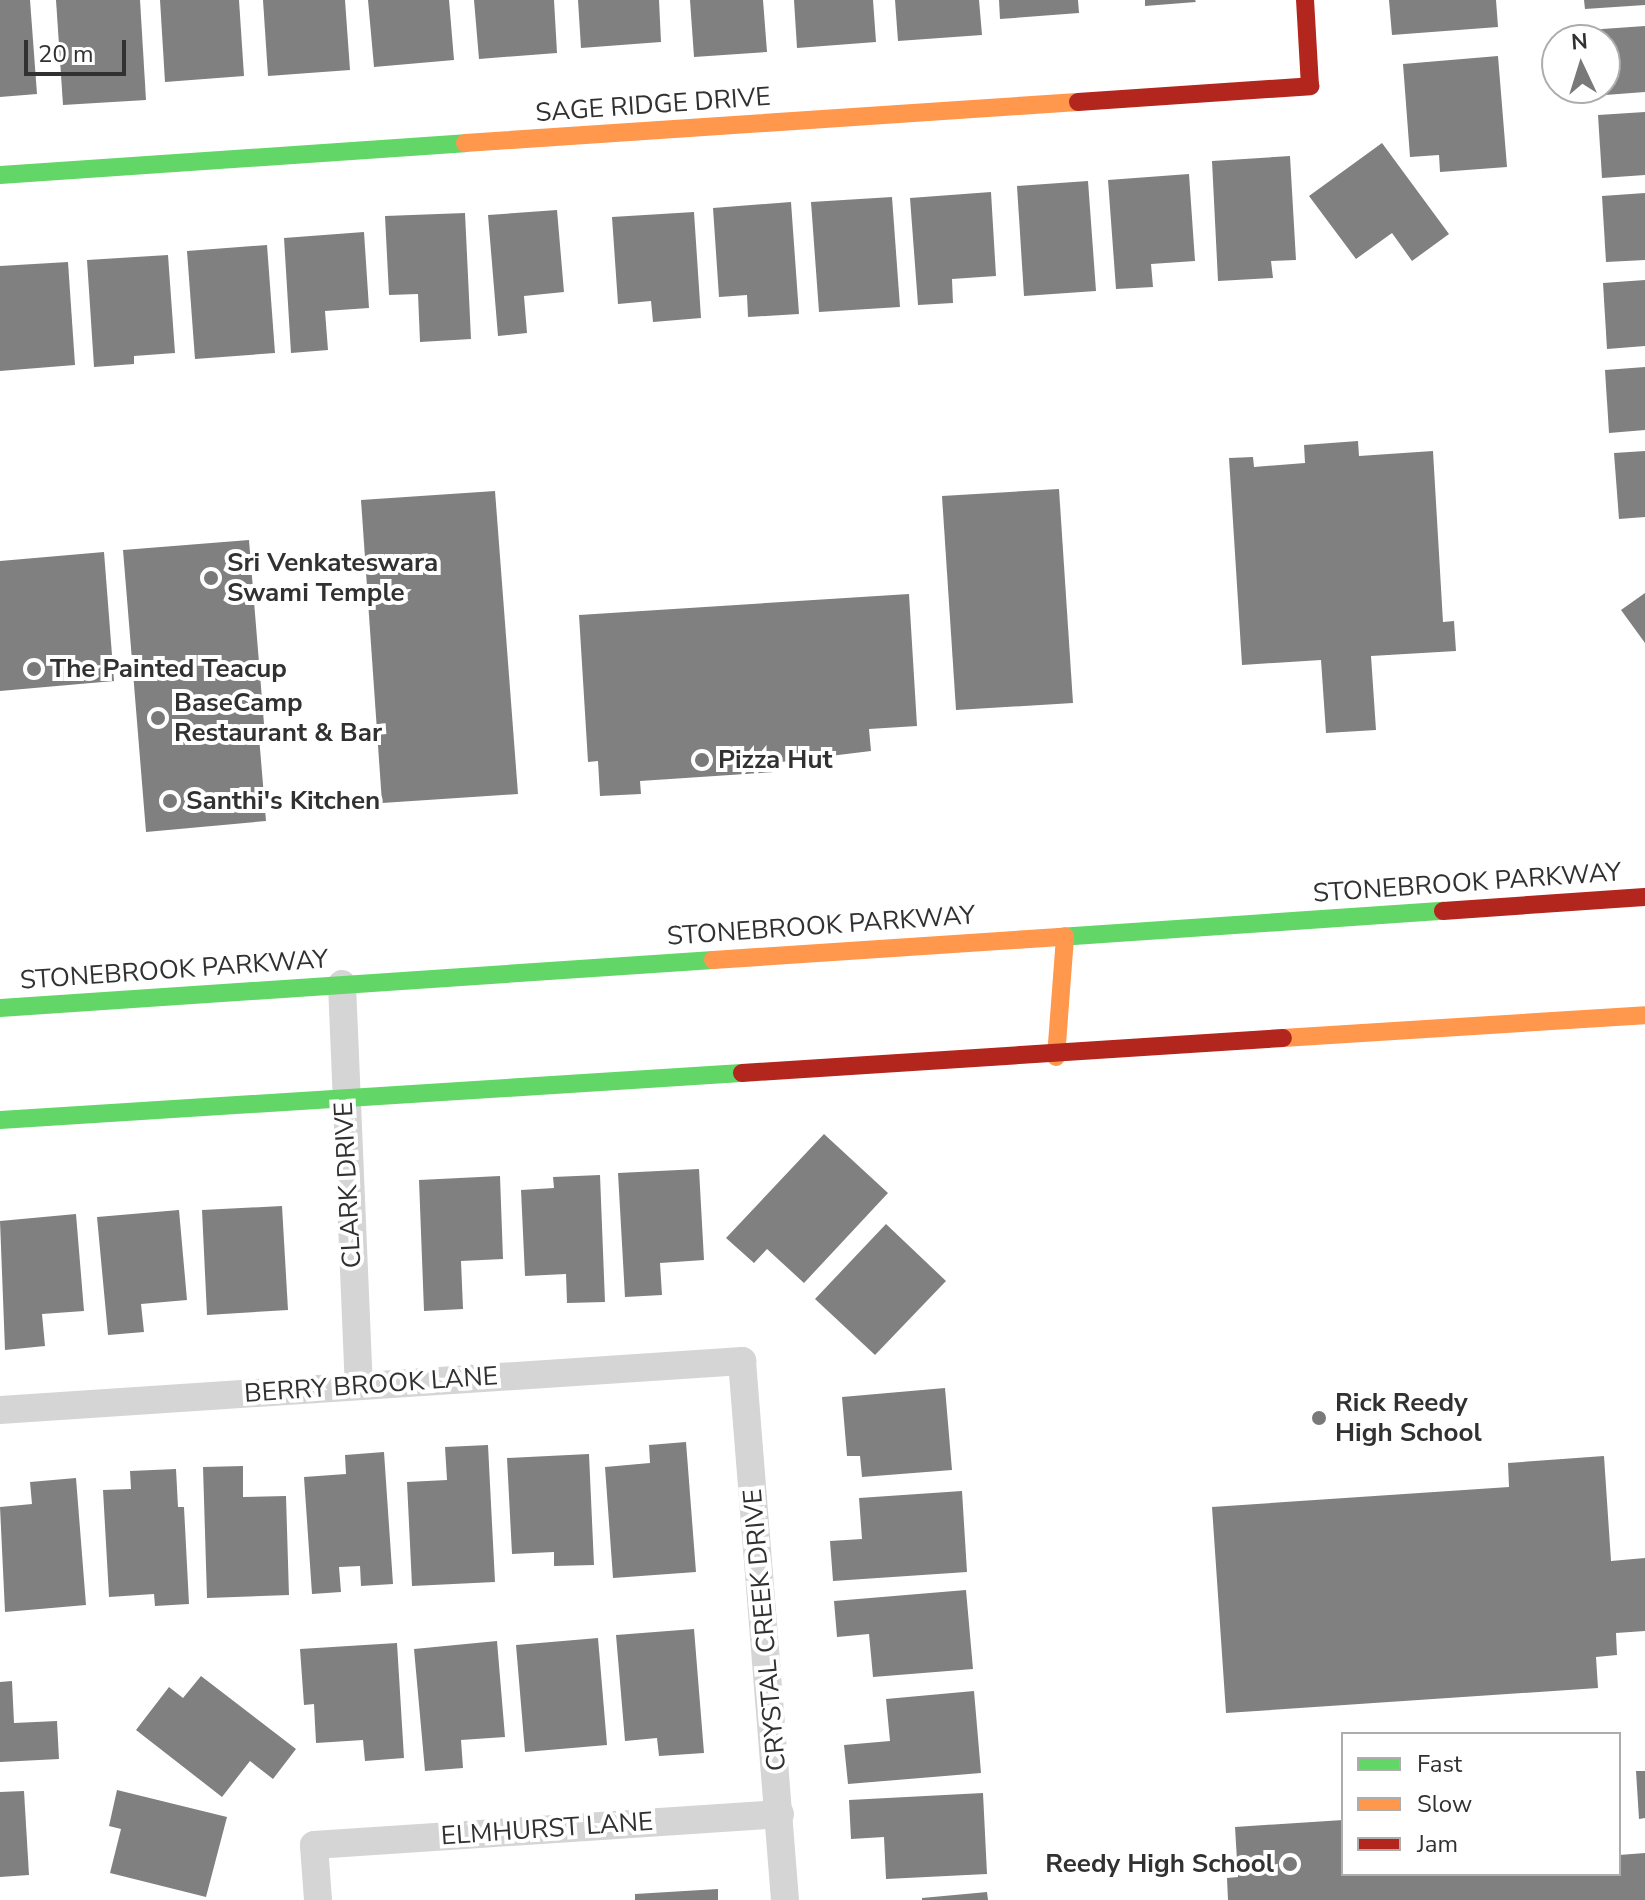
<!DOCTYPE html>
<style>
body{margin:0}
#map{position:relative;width:1645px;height:1900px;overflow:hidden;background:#fff;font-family:"Nunito Sans",sans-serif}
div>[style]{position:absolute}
.building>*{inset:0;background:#808080}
.street>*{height:28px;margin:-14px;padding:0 14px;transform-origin:14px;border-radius:14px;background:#d5d5d5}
.fast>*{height:18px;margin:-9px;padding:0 9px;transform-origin:9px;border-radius:9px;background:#63d668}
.slow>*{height:18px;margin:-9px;padding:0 9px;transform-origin:9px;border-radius:9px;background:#ff974d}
.jam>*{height:18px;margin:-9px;padding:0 9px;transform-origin:9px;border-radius:9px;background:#b3261e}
.dots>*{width:22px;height:22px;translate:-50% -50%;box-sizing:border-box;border:4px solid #fff;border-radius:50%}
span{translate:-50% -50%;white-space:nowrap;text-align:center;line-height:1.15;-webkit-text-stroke:8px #fff;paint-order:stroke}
.street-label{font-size:26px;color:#313131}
.poi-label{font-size:26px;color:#313131;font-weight:700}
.left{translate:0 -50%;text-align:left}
.right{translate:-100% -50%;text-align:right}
.legend{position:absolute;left:1341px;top:1732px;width:280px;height:144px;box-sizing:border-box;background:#fff;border:2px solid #adadad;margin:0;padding:10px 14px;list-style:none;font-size:24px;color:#313131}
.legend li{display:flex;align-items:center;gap:16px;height:40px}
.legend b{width:40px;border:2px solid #adadad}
.north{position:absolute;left:1541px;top:24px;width:80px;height:80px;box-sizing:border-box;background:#fff;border:2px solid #adadad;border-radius:50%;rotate:356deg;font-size:22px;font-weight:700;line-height:32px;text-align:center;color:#313131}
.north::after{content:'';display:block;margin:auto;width:28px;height:36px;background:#797979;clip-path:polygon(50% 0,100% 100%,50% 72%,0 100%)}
.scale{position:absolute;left:24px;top:40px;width:102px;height:36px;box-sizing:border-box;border:4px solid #313131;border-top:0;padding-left:10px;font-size:24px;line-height:28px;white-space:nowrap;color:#313131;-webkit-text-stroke:6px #fff;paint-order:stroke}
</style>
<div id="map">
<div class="building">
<i style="clip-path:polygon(0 0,30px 0,37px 94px,0 97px)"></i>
<i style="clip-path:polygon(56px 0,140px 0,146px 100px,63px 105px)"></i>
<i style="clip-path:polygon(160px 0,239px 0,244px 76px,165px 82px)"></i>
<i style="clip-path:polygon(263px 0,345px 0,350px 70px,268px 76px)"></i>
<i style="clip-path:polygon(368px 0,449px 0,454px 60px,374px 67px)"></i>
<i style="clip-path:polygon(474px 0,554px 0,557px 53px,479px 59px)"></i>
<i style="clip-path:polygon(578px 0,659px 0,661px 42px,581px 48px)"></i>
<i style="clip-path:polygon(690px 0,763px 0,767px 52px,694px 57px)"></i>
<i style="clip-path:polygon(794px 0,873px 0,876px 42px,797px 48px)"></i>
<i style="clip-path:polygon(895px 0,979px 0,982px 35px,898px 41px)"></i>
<i style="clip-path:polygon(999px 0,1078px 0,1079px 13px,1000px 19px)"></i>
<i style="clip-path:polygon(1145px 0,1195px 0,1196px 2px,1145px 6px)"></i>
<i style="clip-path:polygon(1389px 0,1496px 0,1498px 27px,1392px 35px)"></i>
<i style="clip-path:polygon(1584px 0,1645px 0,1645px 5px,1585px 9px)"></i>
<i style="clip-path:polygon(1645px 26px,1645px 92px,1592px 96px,1592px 88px,1605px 88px,1605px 40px,1588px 40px,1588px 30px)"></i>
<i style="clip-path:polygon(1498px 56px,1507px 167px,1440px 172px,1439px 155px,1410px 157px,1403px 64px)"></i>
<i style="clip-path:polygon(1645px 112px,1645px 175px,1602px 178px,1598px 115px)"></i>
<i style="clip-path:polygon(1382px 143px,1449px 234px,1412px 261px,1392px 233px,1356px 259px,1309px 196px)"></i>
<i style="clip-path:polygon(1290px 156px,1296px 260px,1271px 261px,1273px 278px,1218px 281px,1212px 161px)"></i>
<i style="clip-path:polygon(1189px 174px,1195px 261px,1151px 264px,1153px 287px,1116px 289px,1108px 180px)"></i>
<i style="clip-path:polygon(1088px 181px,1096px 291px,1024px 296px,1017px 186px)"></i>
<i style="clip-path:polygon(991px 192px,996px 276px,952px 279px,953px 303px,918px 305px,910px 198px)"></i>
<i style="clip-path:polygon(1645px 193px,1645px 260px,1606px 262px,1602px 196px)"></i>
<i style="clip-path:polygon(892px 197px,900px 307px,819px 312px,811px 202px)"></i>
<i style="clip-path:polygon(791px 202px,799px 314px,748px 317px,747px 295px,719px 297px,713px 208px)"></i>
<i style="clip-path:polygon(557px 210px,564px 292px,524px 296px,527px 333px,498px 336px,488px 215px)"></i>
<i style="clip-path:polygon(694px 212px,701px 318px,653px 322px,651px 301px,618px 304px,612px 217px)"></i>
<i style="clip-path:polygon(465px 213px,471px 339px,420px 342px,418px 294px,389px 295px,385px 216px)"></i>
<i style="clip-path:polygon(364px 232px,369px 308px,325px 311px,328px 350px,291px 353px,284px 238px)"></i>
<i style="clip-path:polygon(267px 245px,275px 353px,195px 359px,187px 251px)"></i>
<i style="clip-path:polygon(168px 255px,175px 353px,134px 356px,134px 364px,94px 367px,87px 260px)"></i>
<i style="clip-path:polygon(68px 262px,75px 365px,0 371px,0 266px)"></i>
<i style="clip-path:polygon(1645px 280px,1645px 346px,1607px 349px,1603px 283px)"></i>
<i style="clip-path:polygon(1645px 367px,1645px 430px,1609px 433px,1605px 370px)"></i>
<i style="clip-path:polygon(1358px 441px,1359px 456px,1433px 451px,1443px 622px,1454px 621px,1456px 651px,1371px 656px,1376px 730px,1326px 733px,1321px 660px,1242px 665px,1229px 458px,1253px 457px,1254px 467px,1305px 463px,1304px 445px)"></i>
<i style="clip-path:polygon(1645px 451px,1645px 517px,1619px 519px,1614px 453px)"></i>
<i style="clip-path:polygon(1059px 489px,1073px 703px,956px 710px,942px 496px)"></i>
<i style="clip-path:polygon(495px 491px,518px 794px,382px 803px,361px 500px)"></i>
<i style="clip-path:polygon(249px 540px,265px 736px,259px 736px,266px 821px,146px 832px,123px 550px)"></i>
<i style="clip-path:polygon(104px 552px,114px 681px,0 691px,0 561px)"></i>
<i style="clip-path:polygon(1645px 593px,1645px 643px,1621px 610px)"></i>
<i style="clip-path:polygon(909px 594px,917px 726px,869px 729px,871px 751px,773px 763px,774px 772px,640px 781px,641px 794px,600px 796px,598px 761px,588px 762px,579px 615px)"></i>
<i style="clip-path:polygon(824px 1134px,888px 1193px,804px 1283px,767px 1249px,754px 1263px,726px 1238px)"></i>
<i style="clip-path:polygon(699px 1169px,704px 1260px,660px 1263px,662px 1295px,625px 1297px,618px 1173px)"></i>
<i style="clip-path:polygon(600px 1175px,605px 1302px,567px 1303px,566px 1274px,525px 1276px,521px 1190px,554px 1188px,553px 1177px)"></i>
<i style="clip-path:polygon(500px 1176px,503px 1259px,461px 1261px,463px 1309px,424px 1311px,419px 1180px)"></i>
<i style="clip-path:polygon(282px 1206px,288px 1310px,207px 1315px,202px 1210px)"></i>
<i style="clip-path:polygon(179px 1210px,187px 1300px,141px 1304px,144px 1332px,108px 1335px,97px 1217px)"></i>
<i style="clip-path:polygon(76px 1214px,84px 1311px,42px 1314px,45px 1346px,5px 1350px,0 1221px)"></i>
<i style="clip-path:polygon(886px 1224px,946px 1281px,875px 1355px,815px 1299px)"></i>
<i style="clip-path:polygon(945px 1388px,952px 1470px,862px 1477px,860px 1456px,847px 1456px,842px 1397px)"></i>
<i style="clip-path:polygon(686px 1442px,696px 1572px,613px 1578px,605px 1467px,650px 1463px,649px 1445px)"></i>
<i style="clip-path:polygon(488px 1445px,495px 1582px,412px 1586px,407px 1482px,447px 1480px,445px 1447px)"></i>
<i style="clip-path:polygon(384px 1452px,393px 1584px,361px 1586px,360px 1566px,339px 1567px,341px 1592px,312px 1594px,304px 1477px,346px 1474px,345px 1455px)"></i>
<i style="clip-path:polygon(589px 1454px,594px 1565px,554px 1566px,554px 1552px,512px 1554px,507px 1458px)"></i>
<i style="clip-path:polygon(1604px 1456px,1611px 1561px,1645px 1558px,1645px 1631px,1616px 1633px,1617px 1655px,1596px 1657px,1598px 1688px,1226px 1713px,1212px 1507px,1509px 1487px,1508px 1463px)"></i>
<i style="clip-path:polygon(243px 1466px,243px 1497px,286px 1496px,289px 1595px,207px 1598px,203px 1467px)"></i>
<i style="clip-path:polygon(176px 1469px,178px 1507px,184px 1507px,189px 1604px,155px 1606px,154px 1594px,109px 1597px,103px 1490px,131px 1489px,130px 1471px)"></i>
<i style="clip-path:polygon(76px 1478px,86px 1605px,5px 1612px,0 1507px,32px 1504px,30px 1482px)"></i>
<i style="clip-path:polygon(962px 1491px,967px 1572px,833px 1581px,830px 1541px,862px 1539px,859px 1498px)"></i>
<i style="clip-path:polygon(966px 1590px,973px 1669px,873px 1677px,869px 1634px,837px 1637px,834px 1601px)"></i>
<i style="clip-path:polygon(694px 1629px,704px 1753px,659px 1756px,657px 1738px,625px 1741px,616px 1635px)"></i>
<i style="clip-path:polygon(598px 1638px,607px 1745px,525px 1752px,516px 1645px)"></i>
<i style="clip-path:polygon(497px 1641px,505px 1737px,461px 1740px,463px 1768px,425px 1771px,414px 1649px)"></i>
<i style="clip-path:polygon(397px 1643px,404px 1758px,365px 1761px,363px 1740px,316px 1743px,314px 1704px,304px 1705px,300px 1649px)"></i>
<i style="clip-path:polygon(201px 1676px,296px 1749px,273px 1779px,250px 1761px,222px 1797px,136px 1730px,169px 1687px,183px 1698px)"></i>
<i style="clip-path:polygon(12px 1681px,14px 1723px,57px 1721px,59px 1759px,0 1762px,0 1682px)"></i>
<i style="clip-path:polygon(974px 1691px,981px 1773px,848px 1784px,844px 1745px,890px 1741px,886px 1699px)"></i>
<i style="clip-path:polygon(1636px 1771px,1645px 1771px,1645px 1818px,1639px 1819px)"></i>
<i style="clip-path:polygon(117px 1790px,227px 1817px,206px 1897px,110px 1873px,121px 1829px,109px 1826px)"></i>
<i style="clip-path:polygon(24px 1791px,29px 1875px,0 1877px,0 1792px)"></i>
<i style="clip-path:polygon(983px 1793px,987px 1874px,886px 1879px,884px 1837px,851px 1839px,849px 1800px)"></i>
<i style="clip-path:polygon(1343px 1820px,1343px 1874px,1619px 1874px,1619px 1855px,1645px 1853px,1645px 1900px,1228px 1900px,1227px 1878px,1238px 1877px,1235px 1827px)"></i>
<i style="clip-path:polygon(718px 1889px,718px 1900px,635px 1900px,635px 1894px)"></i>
<i style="clip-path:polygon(987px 1892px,988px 1900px,922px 1900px,922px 1898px)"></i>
</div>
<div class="street">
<i style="left:342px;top:984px;width:401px;rotate:87.6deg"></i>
<i style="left:0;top:1410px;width:744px;rotate:-3.78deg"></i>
<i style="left:742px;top:1361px;width:541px;rotate:85.44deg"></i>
<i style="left:318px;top:1900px;width:55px;rotate:-94.2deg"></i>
<i style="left:314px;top:1845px;width:467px;rotate:-3.8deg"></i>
</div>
<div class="fast">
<i style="left:0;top:175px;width:466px;rotate:-3.9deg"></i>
<i style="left:1059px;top:937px;width:385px;rotate:-3.9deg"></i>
<i style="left:0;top:1008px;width:715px;rotate:-3.85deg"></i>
<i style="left:0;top:1120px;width:743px;rotate:-3.62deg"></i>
</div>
<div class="slow">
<i style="left:465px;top:143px;width:614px;rotate:-3.83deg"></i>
<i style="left:713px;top:960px;width:347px;rotate:-3.8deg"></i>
<i style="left:1283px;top:1038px;width:363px;rotate:-3.6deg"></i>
<i style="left:1056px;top:1057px;width:121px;rotate:-85.7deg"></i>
</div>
<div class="jam">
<i style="left:1078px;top:102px;width:233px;rotate:-3.9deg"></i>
<i style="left:1310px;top:86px;width:86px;rotate:-93.3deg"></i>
<i style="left:1443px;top:911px;width:202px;rotate:-4deg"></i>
<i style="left:742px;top:1073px;width:542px;rotate:-3.7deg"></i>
</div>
<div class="dots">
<i style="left:211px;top:578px;background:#797979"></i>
<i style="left:34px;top:669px;background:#797979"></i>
<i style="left:158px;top:718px;background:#797979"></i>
<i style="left:702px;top:760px;background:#797979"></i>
<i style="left:170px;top:801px;background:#797979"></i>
<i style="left:1319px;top:1418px;background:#797979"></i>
<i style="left:1290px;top:1864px;background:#797979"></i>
</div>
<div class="street-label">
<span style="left:653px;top:105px;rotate:-4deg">SAGE RIDGE DRIVE</span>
<span style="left:1467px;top:883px;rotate:-4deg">STONEBROOK PARKWAY</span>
<span style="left:821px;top:926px;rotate:-4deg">STONEBROOK PARKWAY</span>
<span style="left:174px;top:970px;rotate:-4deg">STONEBROOK PARKWAY</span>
<span style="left:348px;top:1185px;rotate:-93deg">CLARK DRIVE</span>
<span style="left:371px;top:1385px;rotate:-4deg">BERRY BROOK LANE</span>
<span style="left:765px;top:1630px;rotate:-95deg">CRYSTAL CREEK DRIVE</span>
<span style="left:547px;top:1829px;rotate:-4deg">ELMHURST LANE</span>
</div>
<div class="poi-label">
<span class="left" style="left:227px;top:578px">Sri Venkateswara<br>Swami Temple</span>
<span class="left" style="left:50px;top:669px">The Painted Teacup</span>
<span class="left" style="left:174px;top:718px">BaseCamp<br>Restaurant &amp; Bar</span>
<span class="left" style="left:718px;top:760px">Pizza Hut</span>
<span class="left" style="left:186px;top:801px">Santhi's Kitchen</span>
<span class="left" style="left:1335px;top:1418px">Rick Reedy<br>High School</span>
<span class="right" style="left:1274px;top:1864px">Reedy High School</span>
</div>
<ul class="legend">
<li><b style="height:10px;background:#63d668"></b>Fast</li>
<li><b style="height:10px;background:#ff974d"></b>Slow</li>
<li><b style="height:10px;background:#b3261e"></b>Jam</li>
</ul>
<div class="north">N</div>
<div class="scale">20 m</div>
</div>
